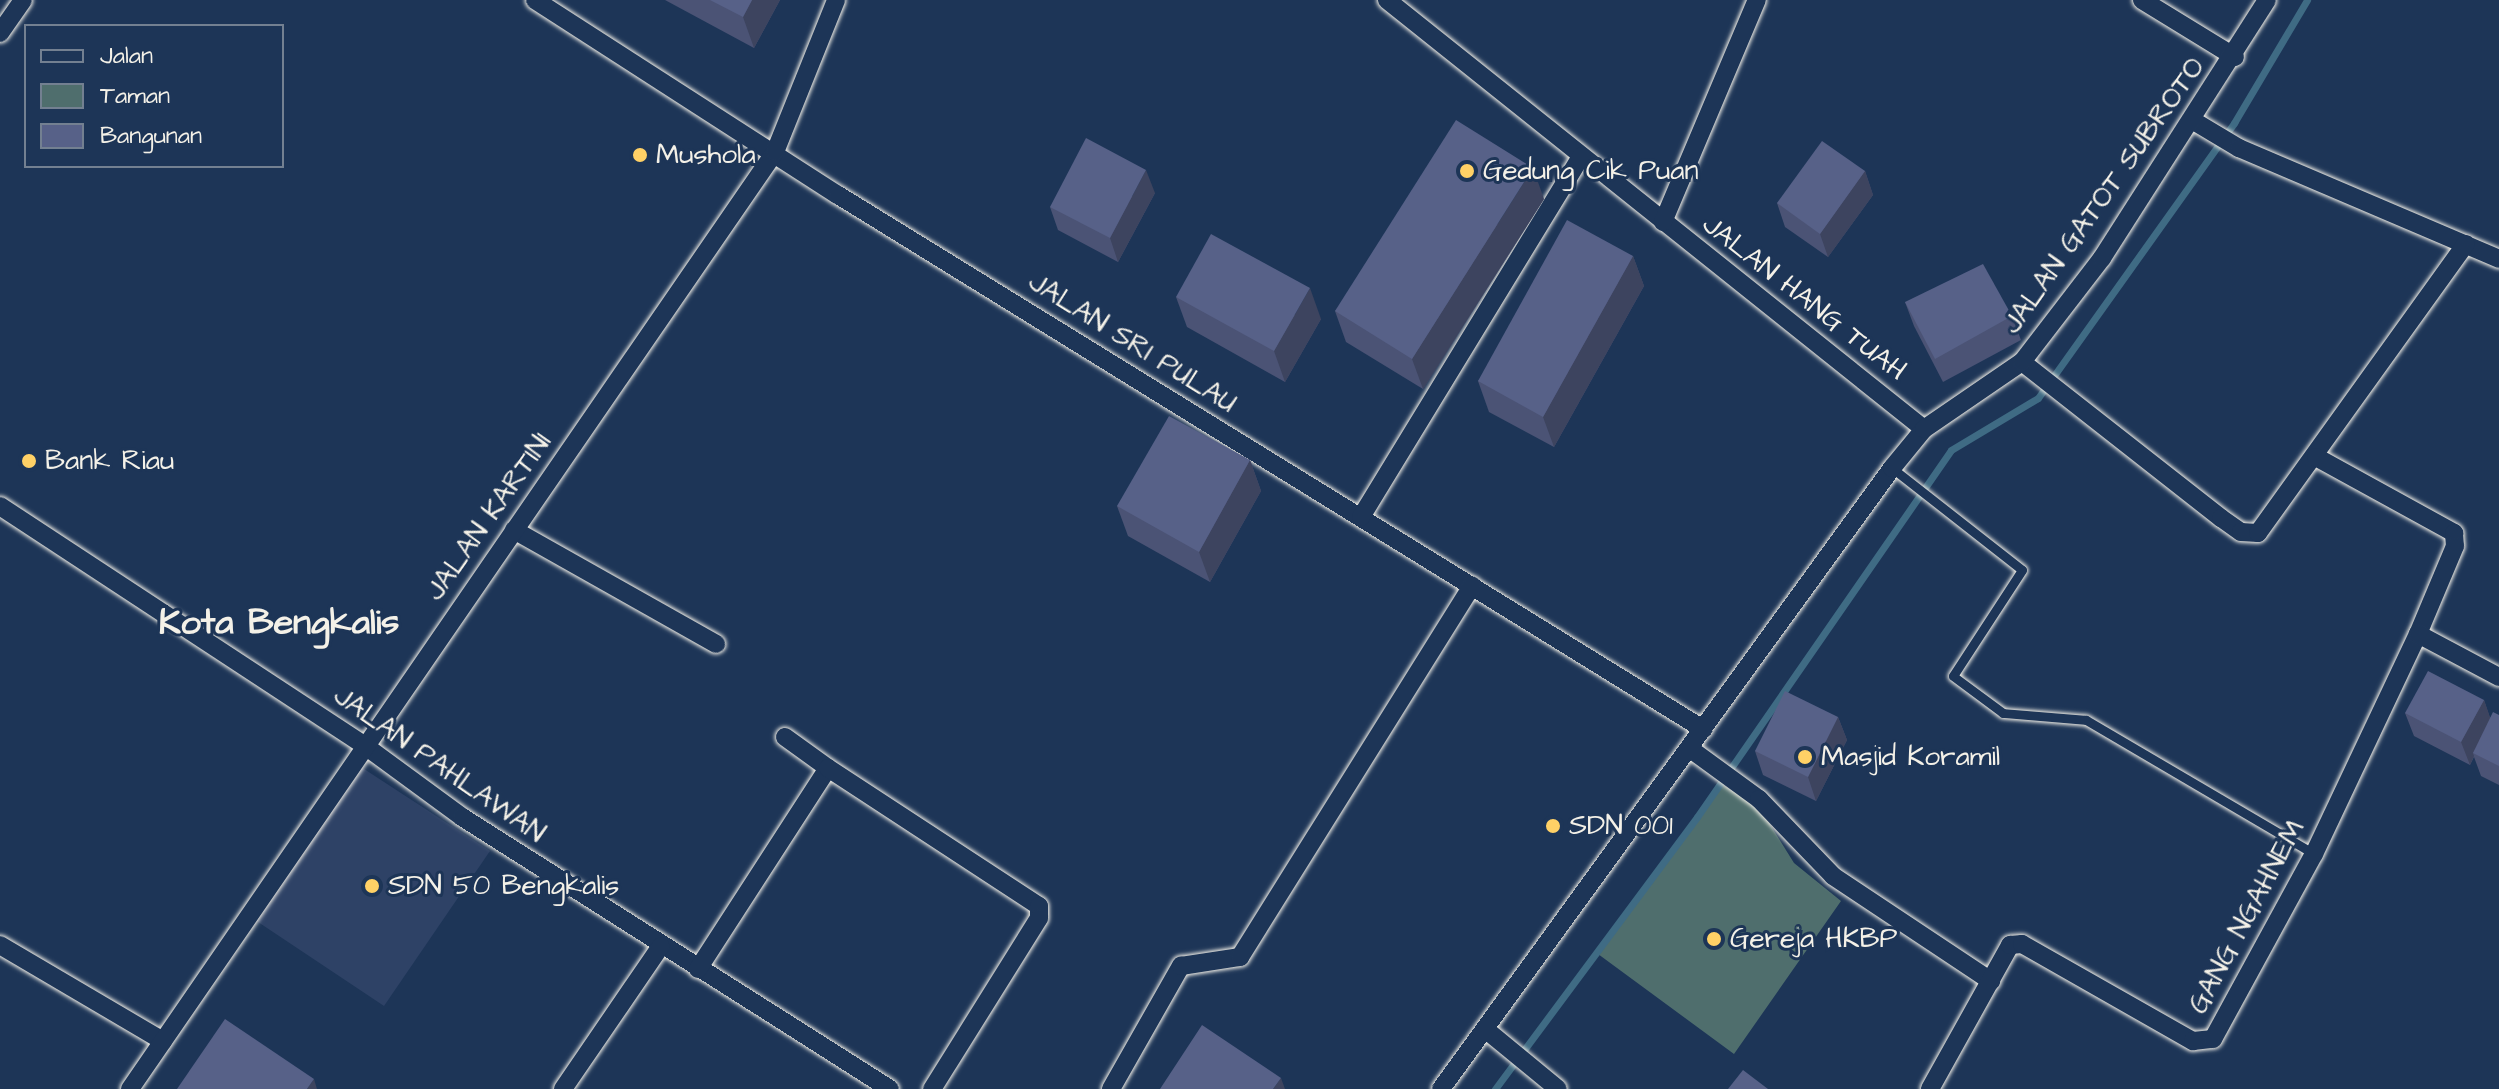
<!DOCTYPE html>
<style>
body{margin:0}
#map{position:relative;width:2499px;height:1089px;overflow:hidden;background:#1d3557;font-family:"Architects Daughter",sans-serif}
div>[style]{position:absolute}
.built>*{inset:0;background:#2e4266}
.green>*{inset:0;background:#4f6e6d}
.stream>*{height:7px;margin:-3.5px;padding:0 3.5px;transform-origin:3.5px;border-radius:3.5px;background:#3f6b84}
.roads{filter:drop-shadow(0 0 2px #f4f1e8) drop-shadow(0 0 2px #f4f1e8)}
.lane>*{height:9px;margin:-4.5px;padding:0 4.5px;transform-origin:4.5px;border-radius:4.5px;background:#1d3557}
.street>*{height:18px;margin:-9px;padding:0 9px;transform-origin:9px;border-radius:9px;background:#1d3557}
.wall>*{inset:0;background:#4b5375}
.shaded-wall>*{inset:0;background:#3d445f}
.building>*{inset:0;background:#576188}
.dots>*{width:22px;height:22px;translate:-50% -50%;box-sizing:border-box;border:4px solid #1d3557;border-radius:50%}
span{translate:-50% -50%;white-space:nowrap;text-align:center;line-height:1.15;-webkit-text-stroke:6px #1d3557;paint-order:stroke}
.poi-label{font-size:28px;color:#f4f1e8}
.left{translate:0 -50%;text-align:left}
.street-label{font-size:28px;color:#f4f1e8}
.district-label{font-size:36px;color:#f4f1e8;font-weight:700}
.legend{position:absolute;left:24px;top:24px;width:260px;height:144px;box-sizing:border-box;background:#1d3557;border:2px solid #738091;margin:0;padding:10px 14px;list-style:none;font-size:24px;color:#f4f1e8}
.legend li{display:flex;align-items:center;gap:16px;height:40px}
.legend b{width:40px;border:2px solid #738091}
</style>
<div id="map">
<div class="built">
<i style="clip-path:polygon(361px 767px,490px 851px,384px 1006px,255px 920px)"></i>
</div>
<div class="green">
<i style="clip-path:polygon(1719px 783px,1758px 805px,1794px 863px,1841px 901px,1734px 1054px,1598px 954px)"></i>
</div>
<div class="stream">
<i style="left:1495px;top:1089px;width:339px;rotate:-53.4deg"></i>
<i style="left:1697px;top:817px;width:446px;rotate:-55.3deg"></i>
<i style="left:1951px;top:450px;width:101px;rotate:-30.9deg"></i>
<i style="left:2038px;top:398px;width:338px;rotate:-54.5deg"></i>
<i style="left:2234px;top:123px;width:143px;rotate:-59.3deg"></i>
</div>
<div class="roads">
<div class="lane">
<i style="left:1892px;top:468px;width:165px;rotate:38.1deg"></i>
<i style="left:2022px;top:570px;width:126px;rotate:123.1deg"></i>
<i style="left:1953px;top:676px;width:62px;rotate:36.5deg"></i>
<i style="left:2003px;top:713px;width:83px;rotate:4.8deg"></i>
<i style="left:2086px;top:720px;width:264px;rotate:30.4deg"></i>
</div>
<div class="street">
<i style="left:535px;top:0;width:360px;rotate:32.8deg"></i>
<i style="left:838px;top:195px;width:1017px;rotate:31.69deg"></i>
<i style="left:1387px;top:0;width:687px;rotate:38.62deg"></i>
<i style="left:2142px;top:0;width:109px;rotate:31.5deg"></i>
<i style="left:0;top:33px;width:40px;rotate:-55.1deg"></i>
<i style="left:2192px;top:120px;width:55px;rotate:30.8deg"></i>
<i style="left:2239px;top:148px;width:283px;rotate:23.1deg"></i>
<i style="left:1663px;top:222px;width:241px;rotate:-67.1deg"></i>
<i style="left:2022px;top:362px;width:253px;rotate:38.1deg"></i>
<i style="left:2221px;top:518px;width:24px;rotate:35deg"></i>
<i style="left:2241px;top:532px;width:17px;rotate:3deg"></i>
<i style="left:2258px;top:533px;width:356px;rotate:-54.3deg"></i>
<i style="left:2316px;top:457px;width:158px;rotate:28.8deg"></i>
<i style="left:2454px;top:533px;width:13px;rotate:86deg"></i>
<i style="left:2455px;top:546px;width:95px;rotate:112.8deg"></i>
<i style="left:0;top:506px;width:435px;rotate:33.3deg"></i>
<i style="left:364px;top:745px;width:122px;rotate:36.3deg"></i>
<i style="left:462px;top:817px;width:507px;rotate:32.44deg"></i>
<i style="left:1361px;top:517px;width:423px;rotate:-58.6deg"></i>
<i style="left:514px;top:530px;width:232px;rotate:29.4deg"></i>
<i style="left:785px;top:737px;width:53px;rotate:35.8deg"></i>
<i style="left:1689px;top:748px;width:87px;rotate:36.1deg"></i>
<i style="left:1759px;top:799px;width:107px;rotate:46.1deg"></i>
<i style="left:1833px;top:876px;width:190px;rotate:33.6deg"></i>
<i style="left:0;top:945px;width:189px;rotate:30.5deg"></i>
<i style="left:698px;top:969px;width:239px;rotate:-57.1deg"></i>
<i style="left:828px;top:768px;width:252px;rotate:33.2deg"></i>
<i style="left:1039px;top:906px;width:12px;rotate:90deg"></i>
<i style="left:1039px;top:918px;width:202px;rotate:122deg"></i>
<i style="left:1485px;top:1029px;width:94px;rotate:39.4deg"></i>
<i style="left:130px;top:1089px;width:1138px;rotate:-55.46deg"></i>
<i style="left:775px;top:152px;width:164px;rotate:-68.1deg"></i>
<i style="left:563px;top:1089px;width:173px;rotate:-55.6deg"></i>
<i style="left:1111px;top:1089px;width:142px;rotate:-60.4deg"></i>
<i style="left:1181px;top:966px;width:60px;rotate:-8.7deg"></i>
<i style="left:1240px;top:957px;width:438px;rotate:-58deg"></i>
<i style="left:1441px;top:1089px;width:767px;rotate:-54.01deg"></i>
<i style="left:1892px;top:468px;width:50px;rotate:-50.6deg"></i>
<i style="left:1924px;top:429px;width:119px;rotate:-34.4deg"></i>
<i style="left:2022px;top:362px;width:131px;rotate:-52.4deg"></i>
<i style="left:2102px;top:258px;width:306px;rotate:-57.4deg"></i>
<i style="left:1930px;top:1089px;width:165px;rotate:-60.9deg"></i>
<i style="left:2010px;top:945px;width:12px;rotate:-5deg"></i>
<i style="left:2022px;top:944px;width:197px;rotate:29.6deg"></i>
<i style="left:2193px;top:1041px;width:20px;rotate:-6deg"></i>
<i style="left:2213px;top:1039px;width:211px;rotate:-61.4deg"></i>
<i style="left:2314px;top:854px;width:243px;rotate:-64.7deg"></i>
<i style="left:2418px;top:634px;width:92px;rotate:28deg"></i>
</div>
</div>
<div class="wall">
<i style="clip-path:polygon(665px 0,780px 0,754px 48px)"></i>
<i style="clip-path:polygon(1865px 171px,1873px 195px,1828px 257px,1785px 227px,1777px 203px)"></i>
<i style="clip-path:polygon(1155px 193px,1118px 262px,1058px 230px,1050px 207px)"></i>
<i style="clip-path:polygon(1544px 199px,1423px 389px,1346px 342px,1335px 311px)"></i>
<i style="clip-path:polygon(1633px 256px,1644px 286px,1554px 447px,1489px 412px,1478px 381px)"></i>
<i style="clip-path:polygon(1176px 297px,1321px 319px,1285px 382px,1187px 327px)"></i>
<i style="clip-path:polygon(1905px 302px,2012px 316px,2021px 340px,1943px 382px,1914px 326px)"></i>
<i style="clip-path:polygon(1250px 460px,1261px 491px,1210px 582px,1128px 536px,1117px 506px)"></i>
<i style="clip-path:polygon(2484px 700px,2490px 718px,2499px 715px,2499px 785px,2481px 776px,2474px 757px,2470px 765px,2414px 736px,2405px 713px)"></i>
<i style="clip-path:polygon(1838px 717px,1847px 740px,1816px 801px,1763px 775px,1755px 751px)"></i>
</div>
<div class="shaded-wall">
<i style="clip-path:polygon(752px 0,780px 0,754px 48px,743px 17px)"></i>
<i style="clip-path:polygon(1533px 168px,1544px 199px,1423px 389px,1412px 359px)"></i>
<i style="clip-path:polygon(1146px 170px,1155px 193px,1118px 262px,1110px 238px)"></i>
<i style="clip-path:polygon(1865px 171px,1873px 195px,1828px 257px,1820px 234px)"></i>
<i style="clip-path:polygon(1633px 256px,1644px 286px,1554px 447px,1543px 417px)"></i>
<i style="clip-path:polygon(1310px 288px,1321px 319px,1285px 382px,1274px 351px)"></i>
<i style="clip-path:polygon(1250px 460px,1261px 491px,1210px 582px,1199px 552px)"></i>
<i style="clip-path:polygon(2484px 700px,2492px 723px,2473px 753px,2474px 756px,2470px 765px,2461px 742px)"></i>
<i style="clip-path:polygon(1838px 717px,1847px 740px,1816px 801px,1808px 777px)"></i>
<i style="clip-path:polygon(1281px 1078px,1285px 1089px,1273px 1089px)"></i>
<i style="clip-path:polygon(314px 1079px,317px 1089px,307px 1089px)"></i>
</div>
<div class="building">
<i style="clip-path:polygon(710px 0,752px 0,743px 17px)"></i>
<i style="clip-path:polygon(1456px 120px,1533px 168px,1412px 359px,1335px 311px)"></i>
<i style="clip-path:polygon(1086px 138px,1146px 170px,1110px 238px,1050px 207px)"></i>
<i style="clip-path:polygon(1822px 141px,1865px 171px,1820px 234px,1777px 203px)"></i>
<i style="clip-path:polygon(1567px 220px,1633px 256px,1543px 417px,1478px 381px)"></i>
<i style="clip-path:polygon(1211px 234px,1310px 288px,1274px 351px,1176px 297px)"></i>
<i style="clip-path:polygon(1983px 264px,2012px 316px,1935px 359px,1905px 302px)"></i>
<i style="clip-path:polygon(1169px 416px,1250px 460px,1199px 552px,1117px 506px)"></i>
<i style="clip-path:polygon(2428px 671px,2484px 700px,2461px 742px,2405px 713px)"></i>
<i style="clip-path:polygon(1785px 691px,1838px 717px,1808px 777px,1755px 751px)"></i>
<i style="clip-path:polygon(2493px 712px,2499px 715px,2499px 766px,2473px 753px)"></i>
<i style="clip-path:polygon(225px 1019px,314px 1079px,307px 1089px,177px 1089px)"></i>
<i style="clip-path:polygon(1202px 1025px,1281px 1078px,1273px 1089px,1160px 1089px)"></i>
<i style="clip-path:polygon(1743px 1070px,1768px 1089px,1728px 1089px)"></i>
</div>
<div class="dots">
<i style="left:640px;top:155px;background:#ffd166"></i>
<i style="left:1467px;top:171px;background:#ffd166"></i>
<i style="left:29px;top:461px;background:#ffd166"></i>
<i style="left:1805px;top:757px;background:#ffd166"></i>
<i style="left:1553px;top:826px;background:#ffd166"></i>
<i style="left:372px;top:886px;background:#ffd166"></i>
<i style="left:1714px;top:939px;background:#ffd166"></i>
</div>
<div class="poi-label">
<span class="left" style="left:656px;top:155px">Mushola</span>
<span class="left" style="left:1483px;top:171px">Gedung Cik Puan</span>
<span class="left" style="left:45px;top:461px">Bank Riau</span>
<span class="left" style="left:1821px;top:757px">Masjid Koramil</span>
<span class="left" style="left:1569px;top:826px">SDN 001</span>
<span class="left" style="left:388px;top:886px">SDN 50 Bengkalis</span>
<span class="left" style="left:1730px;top:939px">Gereja HKBP</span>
</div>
<div class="street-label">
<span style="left:2104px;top:196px;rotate:-55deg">JALAN GATOT SUBROTO</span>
<span style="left:1804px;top:298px;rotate:38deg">JALAN HANG TUAH</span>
<span style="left:1132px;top:343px;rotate:32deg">JALAN SRI PULAU</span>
<span style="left:489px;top:517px;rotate:-55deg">JALAN KARTINI</span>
<span style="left:439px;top:765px;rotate:35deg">JALAN PAHLAWAN</span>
<span style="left:2247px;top:917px;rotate:-62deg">GANG NGAHNEM</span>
</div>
<div class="district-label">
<span style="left:279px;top:623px">Kota Bengkalis</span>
</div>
<ul class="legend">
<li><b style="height:10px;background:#1d3557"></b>Jalan</li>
<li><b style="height:22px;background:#4f6e6d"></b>Taman</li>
<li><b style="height:22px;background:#576188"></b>Bangunan</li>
</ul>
</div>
